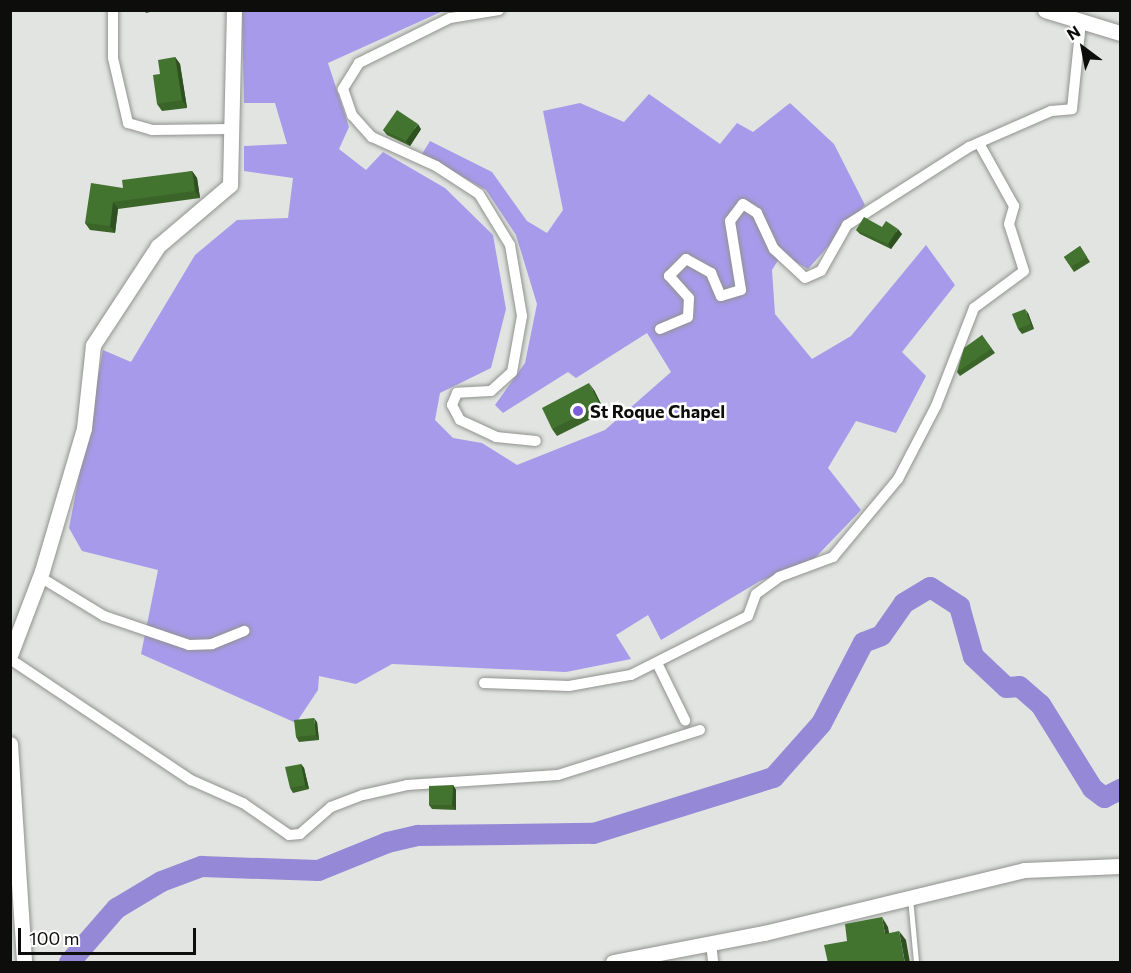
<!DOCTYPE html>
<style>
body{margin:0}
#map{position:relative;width:1131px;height:973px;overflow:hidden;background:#e1e4e0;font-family:Commissioner,sans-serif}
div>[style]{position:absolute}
.forest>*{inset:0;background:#a79aea}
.river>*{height:21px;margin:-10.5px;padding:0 10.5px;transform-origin:10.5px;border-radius:10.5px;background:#9588d6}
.roads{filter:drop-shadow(0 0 2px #8f928e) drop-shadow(0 0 2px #8f928e)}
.lane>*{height:5px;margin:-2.5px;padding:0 2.5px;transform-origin:2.5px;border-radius:2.5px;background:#fff}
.street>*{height:10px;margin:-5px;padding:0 5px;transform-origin:5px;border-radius:5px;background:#fff}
.secondary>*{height:15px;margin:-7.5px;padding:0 7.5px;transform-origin:7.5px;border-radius:7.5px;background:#fff}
.wall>*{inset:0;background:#3a6428}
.shaded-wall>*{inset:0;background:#2f5121}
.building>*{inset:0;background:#43742f}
.dots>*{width:16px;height:16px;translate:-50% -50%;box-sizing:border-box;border:3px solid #fff;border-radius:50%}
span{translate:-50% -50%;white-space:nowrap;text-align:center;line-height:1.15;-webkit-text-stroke:5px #fff;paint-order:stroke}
.poi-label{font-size:18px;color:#0d0e0c;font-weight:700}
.left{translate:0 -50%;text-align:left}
.frame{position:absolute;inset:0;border:12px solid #0d0e0c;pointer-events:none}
.north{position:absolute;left:1053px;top:18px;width:60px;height:60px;-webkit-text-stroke:4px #fff;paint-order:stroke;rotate:328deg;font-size:16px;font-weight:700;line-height:24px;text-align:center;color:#0d0e0c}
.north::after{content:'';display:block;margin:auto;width:21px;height:27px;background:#0d0e0c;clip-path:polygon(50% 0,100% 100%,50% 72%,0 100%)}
.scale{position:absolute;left:18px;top:928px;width:178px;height:27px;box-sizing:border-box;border:3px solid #0d0e0c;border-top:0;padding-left:8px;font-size:18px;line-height:21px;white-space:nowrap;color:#0d0e0c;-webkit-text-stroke:4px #fff;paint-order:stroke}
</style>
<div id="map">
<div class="forest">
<i style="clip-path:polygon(297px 10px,443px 11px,328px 63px,349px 127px,339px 149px,366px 170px,383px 152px,445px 188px,493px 235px,506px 309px,491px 368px,440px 393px,435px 420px,453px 438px,482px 443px,517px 465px,605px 430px,671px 372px,647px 333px,576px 378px,568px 372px,503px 413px,495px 405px,525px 363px,537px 304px,516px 235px,486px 190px,422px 154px,430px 141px,492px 172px,527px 221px,547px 233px,563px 210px,543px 111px,580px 103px,624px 122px,649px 94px,720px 144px,737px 123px,753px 132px,790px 103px,834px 144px,865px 205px,808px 269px,782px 254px,772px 270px,775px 314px,812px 359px,851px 336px,926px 245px,955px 285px,902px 352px,926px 376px,896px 433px,856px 421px,828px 468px,861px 510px,813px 560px,760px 581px,661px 640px,648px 615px,616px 635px,631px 659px,566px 672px,392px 664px,356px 684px,319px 676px,318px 690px,296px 723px,141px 654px,158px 570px,82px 551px,69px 528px,103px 350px,131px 362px,195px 255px,237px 220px,288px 218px,293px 178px,244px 171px,244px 146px,287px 144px,275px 103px,244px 103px,242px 11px)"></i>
</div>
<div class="river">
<i style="left:69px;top:962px;width:72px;rotate:-49deg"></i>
<i style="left:116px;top:908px;width:52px;rotate:-31deg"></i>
<i style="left:161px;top:881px;width:43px;rotate:-20.6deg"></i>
<i style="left:201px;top:866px;width:117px;rotate:2deg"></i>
<i style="left:318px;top:870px;width:74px;rotate:-22.1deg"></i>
<i style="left:387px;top:842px;width:32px;rotate:-13deg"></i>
<i style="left:418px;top:835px;width:175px;rotate:-0.7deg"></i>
<i style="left:593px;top:833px;width:189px;rotate:-17.3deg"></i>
<i style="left:773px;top:777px;width:72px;rotate:-48.4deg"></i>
<i style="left:821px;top:723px;width:91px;rotate:-62.6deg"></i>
<i style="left:863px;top:642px;width:19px;rotate:-21deg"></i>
<i style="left:881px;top:635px;width:39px;rotate:-55deg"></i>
<i style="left:903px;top:603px;width:31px;rotate:-31deg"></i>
<i style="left:930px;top:587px;width:35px;rotate:33deg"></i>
<i style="left:959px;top:606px;width:52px;rotate:74.4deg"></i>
<i style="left:973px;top:656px;width:45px;rotate:43.2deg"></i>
<i style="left:1006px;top:687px;width:13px;rotate:-4deg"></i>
<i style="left:1019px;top:686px;width:28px;rotate:41deg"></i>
<i style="left:1040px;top:704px;width:99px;rotate:58.2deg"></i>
<i style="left:1092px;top:788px;width:15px;rotate:37deg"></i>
<i style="left:1104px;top:797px;width:18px;rotate:-27deg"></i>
</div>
<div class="roads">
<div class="lane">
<i style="left:910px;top:898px;width:64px;rotate:84.6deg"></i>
</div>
<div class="street">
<i style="left:113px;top:10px;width:48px;rotate:90deg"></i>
<i style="left:113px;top:58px;width:67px;rotate:77deg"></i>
<i style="left:128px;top:123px;width:25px;rotate:16deg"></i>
<i style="left:152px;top:130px;width:79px;rotate:-0.7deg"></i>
<i style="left:499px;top:10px;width:50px;rotate:170.7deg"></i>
<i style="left:450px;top:18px;width:102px;rotate:153.7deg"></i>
<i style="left:359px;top:63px;width:31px;rotate:122deg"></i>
<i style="left:343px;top:89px;width:28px;rotate:71deg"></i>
<i style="left:352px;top:115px;width:30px;rotate:48deg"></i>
<i style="left:372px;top:137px;width:70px;rotate:24.4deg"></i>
<i style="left:436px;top:166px;width:51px;rotate:33.1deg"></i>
<i style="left:479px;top:194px;width:60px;rotate:58.7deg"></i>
<i style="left:510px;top:245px;width:72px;rotate:80.4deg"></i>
<i style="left:522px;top:316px;width:57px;rotate:100.1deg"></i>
<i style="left:512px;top:372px;width:28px;rotate:138deg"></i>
<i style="left:491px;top:391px;width:34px;rotate:177deg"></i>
<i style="left:457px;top:393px;width:13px;rotate:113deg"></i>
<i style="left:452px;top:405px;width:17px;rotate:62deg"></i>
<i style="left:460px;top:420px;width:40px;rotate:25deg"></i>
<i style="left:496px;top:437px;width:40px;rotate:5.7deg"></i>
<i style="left:660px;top:329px;width:30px;rotate:-23deg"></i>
<i style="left:688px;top:317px;width:19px;rotate:-87deg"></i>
<i style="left:689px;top:298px;width:30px;rotate:-132deg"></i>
<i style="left:669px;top:276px;width:24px;rotate:-45deg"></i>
<i style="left:686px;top:259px;width:29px;rotate:29deg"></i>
<i style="left:711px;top:273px;width:25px;rotate:67deg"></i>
<i style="left:721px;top:296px;width:21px;rotate:-17deg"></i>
<i style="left:741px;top:290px;width:70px;rotate:-99.1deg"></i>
<i style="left:730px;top:221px;width:21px;rotate:-53deg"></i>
<i style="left:743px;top:204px;width:17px;rotate:33deg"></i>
<i style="left:757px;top:213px;width:40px;rotate:65deg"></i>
<i style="left:774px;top:249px;width:42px;rotate:43.1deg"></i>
<i style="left:805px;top:278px;width:17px;rotate:-24deg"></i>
<i style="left:821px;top:271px;width:53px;rotate:-60.5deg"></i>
<i style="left:847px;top:225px;width:145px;rotate:-32.6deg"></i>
<i style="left:969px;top:147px;width:90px;rotate:-23.7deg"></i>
<i style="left:1051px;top:111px;width:21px;rotate:-5deg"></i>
<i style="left:1072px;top:109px;width:87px;rotate:-84.1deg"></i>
<i style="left:40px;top:577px;width:75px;rotate:31.4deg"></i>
<i style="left:104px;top:616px;width:90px;rotate:18.8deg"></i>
<i style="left:189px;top:645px;width:23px;rotate:-2deg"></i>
<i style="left:212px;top:644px;width:35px;rotate:-22deg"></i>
<i style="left:10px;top:659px;width:218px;rotate:33.8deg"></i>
<i style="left:191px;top:780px;width:57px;rotate:23.9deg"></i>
<i style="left:243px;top:803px;width:56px;rotate:34.8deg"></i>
<i style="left:289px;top:835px;width:11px;rotate:-5deg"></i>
<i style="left:300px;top:834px;width:41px;rotate:-41.1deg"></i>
<i style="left:331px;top:807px;width:34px;rotate:-21deg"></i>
<i style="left:363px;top:795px;width:45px;rotate:-12.8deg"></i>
<i style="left:407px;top:785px;width:151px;rotate:-3.8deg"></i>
<i style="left:558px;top:775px;width:149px;rotate:-17.6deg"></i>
<i style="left:657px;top:663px;width:64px;rotate:63.8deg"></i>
<i style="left:484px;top:683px;width:85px;rotate:2deg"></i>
<i style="left:569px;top:686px;width:63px;rotate:-10.1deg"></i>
<i style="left:631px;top:675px;width:131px;rotate:-26.8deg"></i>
<i style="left:748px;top:616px;width:23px;rotate:-70deg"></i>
<i style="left:756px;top:594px;width:29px;rotate:-36deg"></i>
<i style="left:779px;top:577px;width:58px;rotate:-20.3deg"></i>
<i style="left:833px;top:557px;width:102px;rotate:-50.2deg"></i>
<i style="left:898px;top:479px;width:82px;rotate:-62.5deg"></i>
<i style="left:936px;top:406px;width:105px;rotate:-68.8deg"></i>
<i style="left:974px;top:308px;width:62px;rotate:-36.5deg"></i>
<i style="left:1024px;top:271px;width:49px;rotate:-107.7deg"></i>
<i style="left:1009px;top:224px;width:19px;rotate:-74deg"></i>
<i style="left:1014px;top:206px;width:72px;rotate:-119.1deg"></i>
<i style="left:711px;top:942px;width:20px;rotate:84deg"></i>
</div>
<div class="secondary">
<i style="left:1045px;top:10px;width:78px;rotate:17deg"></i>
<i style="left:10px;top:655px;width:90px;rotate:-69.1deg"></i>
<i style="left:42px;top:571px;width:149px;rotate:-73.6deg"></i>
<i style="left:84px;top:428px;width:83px;rotate:-83.8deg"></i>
<i style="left:93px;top:345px;width:118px;rotate:-56.7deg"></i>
<i style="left:158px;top:246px;width:94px;rotate:-40.3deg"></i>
<i style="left:230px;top:185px;width:175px;rotate:-88.7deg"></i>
<i style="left:10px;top:744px;width:218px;rotate:86.3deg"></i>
<i style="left:613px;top:962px;width:154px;rotate:-10.9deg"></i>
<i style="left:764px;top:933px;width:268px;rotate:-13.6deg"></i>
<i style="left:1024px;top:870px;width:96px;rotate:-2.4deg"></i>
</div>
</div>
<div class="wall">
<i style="clip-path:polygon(144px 10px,158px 10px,146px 13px)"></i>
<i style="clip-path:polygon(175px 57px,180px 64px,187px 108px,162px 111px,157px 104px,160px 74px)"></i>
<i style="clip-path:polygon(421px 129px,410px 146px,387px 135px,383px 130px)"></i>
<i style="clip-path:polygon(192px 171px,197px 178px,200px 198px,118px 209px,115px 233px,90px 230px,85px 223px,123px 188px)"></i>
<i style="clip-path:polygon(882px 227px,902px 234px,891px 249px,860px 234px,856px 230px)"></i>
<i style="clip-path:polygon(1080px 246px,1090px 262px,1074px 272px,1064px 257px)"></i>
<i style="clip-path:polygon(1028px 313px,1034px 329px,1022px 334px,1018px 329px)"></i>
<i style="clip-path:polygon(982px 335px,995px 353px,960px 376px,957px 372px)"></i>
<i style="clip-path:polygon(594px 390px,605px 412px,557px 436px,552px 429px)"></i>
<i style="clip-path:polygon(317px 722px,319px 740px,299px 742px,296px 737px)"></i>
<i style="clip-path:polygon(301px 764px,304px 768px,309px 789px,293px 793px,290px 788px)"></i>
<i style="clip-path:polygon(453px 785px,456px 790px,456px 810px,432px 809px,429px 805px)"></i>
</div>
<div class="shaded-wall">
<i style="clip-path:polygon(175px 57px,180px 64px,187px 108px,182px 100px)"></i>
<i style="clip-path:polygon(418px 124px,421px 129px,410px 146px,406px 141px)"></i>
<i style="clip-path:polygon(192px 171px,197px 178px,200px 198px,195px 191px)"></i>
<i style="clip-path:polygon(113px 202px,118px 209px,115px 233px,110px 226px)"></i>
<i style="clip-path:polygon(898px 229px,902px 234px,891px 249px,888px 244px)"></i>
<i style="clip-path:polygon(1025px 309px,1028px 313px,1034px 329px,1031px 324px)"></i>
<i style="clip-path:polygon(589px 383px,594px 390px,605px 412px,600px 405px)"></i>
<i style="clip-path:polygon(314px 718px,317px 722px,319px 740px,316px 735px)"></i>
<i style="clip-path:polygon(301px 764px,304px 768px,309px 789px,305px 785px)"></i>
<i style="clip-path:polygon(453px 785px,456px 790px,456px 810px,452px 805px)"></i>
<i style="clip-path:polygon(882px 917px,888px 927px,891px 943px,885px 934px)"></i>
<i style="clip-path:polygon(899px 931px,906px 940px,910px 963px,905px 963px)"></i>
</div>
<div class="building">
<i style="clip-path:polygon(175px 57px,182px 100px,157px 104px,153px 75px,160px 74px,158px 60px)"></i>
<i style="clip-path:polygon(397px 110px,418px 124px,406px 141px,383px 130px)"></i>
<i style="clip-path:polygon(192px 171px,195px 191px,113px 202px,110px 226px,85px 223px,91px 183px,123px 188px,122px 180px)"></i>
<i style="clip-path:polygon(864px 217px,882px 227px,886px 221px,898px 229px,888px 244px,856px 230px)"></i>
<i style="clip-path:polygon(1080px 246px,1087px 257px,1071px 267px,1064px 257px)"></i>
<i style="clip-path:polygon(1025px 309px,1031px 324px,1018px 329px,1012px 314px)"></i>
<i style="clip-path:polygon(982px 335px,991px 349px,957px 372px,964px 348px)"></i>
<i style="clip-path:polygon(589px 383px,600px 405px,552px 429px,542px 408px)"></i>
<i style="clip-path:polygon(314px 718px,316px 735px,296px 737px,294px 720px)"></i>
<i style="clip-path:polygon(301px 764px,305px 785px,290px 788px,285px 767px)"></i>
<i style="clip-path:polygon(453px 785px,452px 805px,429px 805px,429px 786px)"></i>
<i style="clip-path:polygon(882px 917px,885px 934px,899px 931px,905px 963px,828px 963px,824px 945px,847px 941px,845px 924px)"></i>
</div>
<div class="dots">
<i style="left:578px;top:411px;background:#7c5fda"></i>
</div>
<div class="poi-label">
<span class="left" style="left:590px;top:411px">St Roque Chapel</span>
</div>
<div class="frame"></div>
<div class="north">N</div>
<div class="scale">100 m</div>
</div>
